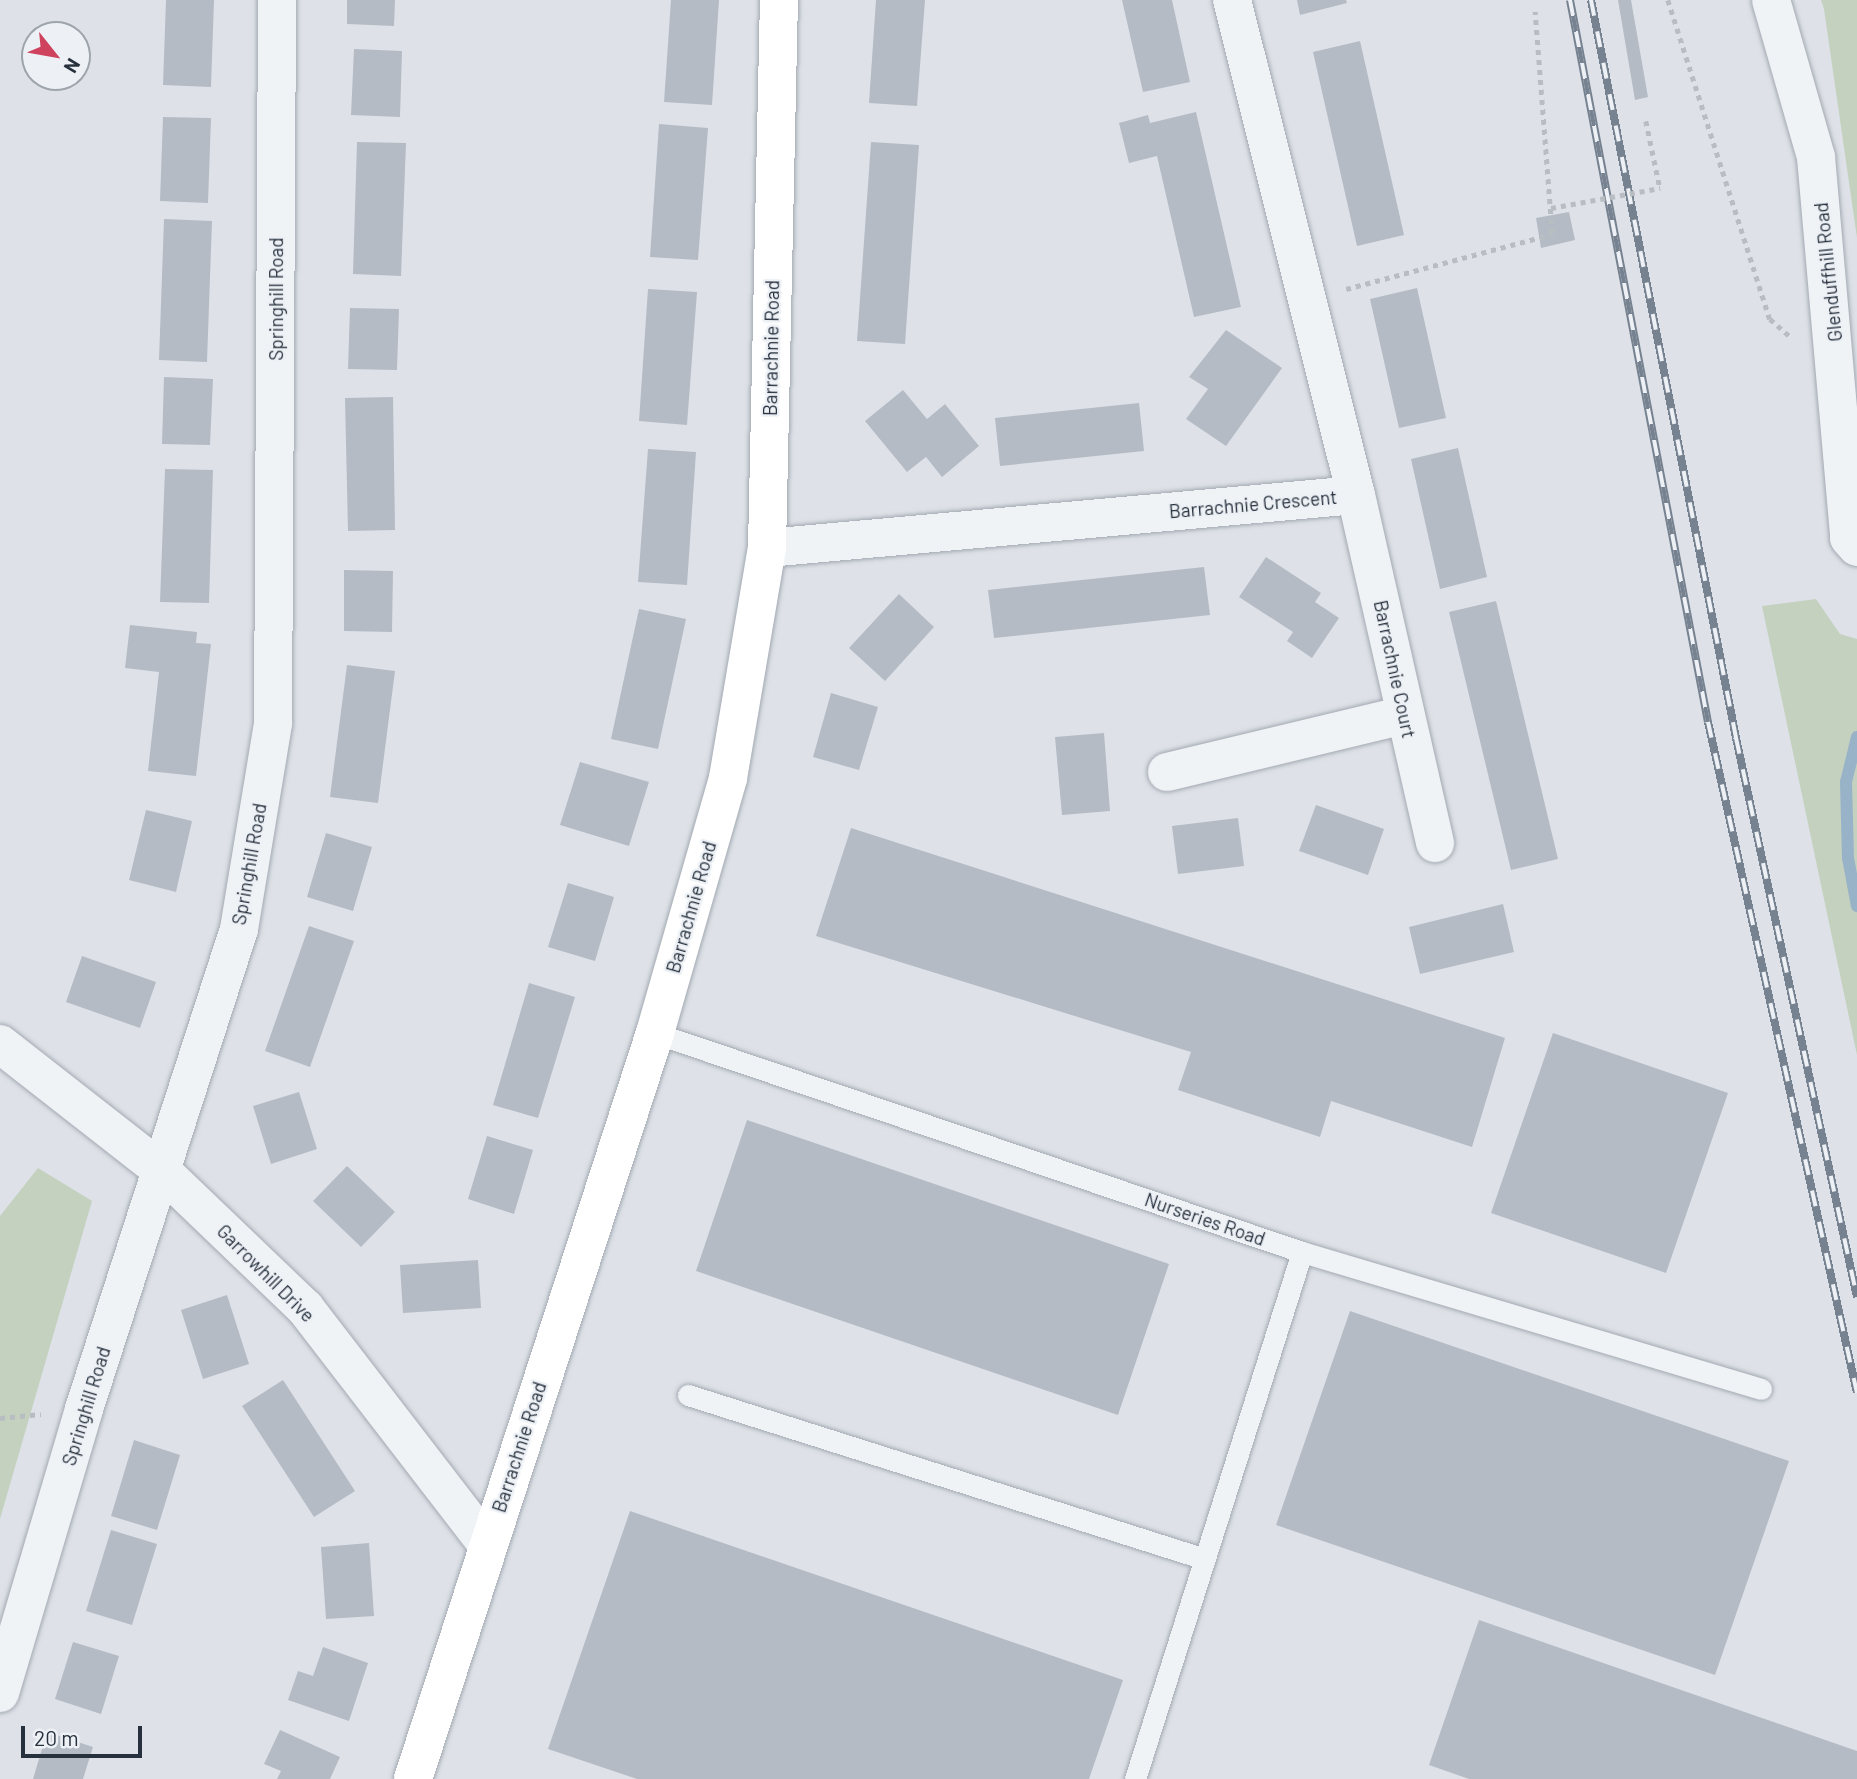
<!DOCTYPE html>
<style>
body{margin:0}
#map{position:relative;width:1857px;height:1779px;overflow:hidden;background:#dee2e8;font-family:Barlow,sans-serif}
div>[style]{position:absolute}
.green>*{inset:0;background:#c4d1bf}
.stream>*{height:12px;margin:-6px;padding:0 6px;transform-origin:6px;border-radius:6px;background:#98b2c8}
.building>*{inset:0;background:#b5bbc4}
.path>*{height:4.5px;margin-top:-2.25px;transform-origin:0;background:repeating-linear-gradient(90deg,#b8bdc2 0 5px,transparent 0 10px)}
.roads{filter:drop-shadow(0 0 2px #a3a9b2) drop-shadow(0 0 2px #a3a9b2)}
.lane>*{height:21px;margin:-10.5px;padding:0 10.5px;transform-origin:10.5px;border-radius:10.5px;background:#f0f3f6}
.street>*{height:38px;margin:-19px;padding:0 19px;transform-origin:19px;border-radius:19px;background:#f0f3f6}
.secondary>*{height:38px;margin:-19px;padding:0 19px;transform-origin:19px;border-radius:19px;background:#fff}
.rail>*{height:8px;margin-top:-4px;transform-origin:0;background:repeating-linear-gradient(90deg,#edf1f5 0 16px,#778291 0 32px);box-sizing:border-box;border-block:2px solid #778291}
.path-bridge>*{height:4.5px;margin-top:-2.25px;transform-origin:0;background:repeating-linear-gradient(90deg,#b8bdc2 0 5px,transparent 0 10px)}
span{translate:-50% -50%;white-space:nowrap;text-align:center;line-height:1.15;-webkit-text-stroke:5px #edf1f5;paint-order:stroke}
.street-label{font-size:19px;color:#27313e}
.north{position:absolute;left:21px;top:21px;width:70px;height:70px;box-sizing:border-box;background:#edf1f5;border:2px solid #9ea4ac;border-radius:50%;rotate:121deg;font-size:19px;font-weight:700;line-height:28px;text-align:center;color:#27313e}
.north::after{content:'';display:block;margin:auto;width:24px;height:32px;background:#ce425d;clip-path:polygon(50% 0,100% 100%,50% 72%,0 100%)}
.scale{position:absolute;left:21px;top:1726px;width:121px;height:32px;box-sizing:border-box;border:4px solid #27313e;border-top:0;padding-left:9px;font-size:21px;line-height:24px;white-space:nowrap;color:#27313e;-webkit-text-stroke:5px #edf1f5;paint-order:stroke}
</style>
<div id="map">
<div class="green">
<i style="clip-path:polygon(1821px 0,1857px 0,1857px 238px,1824px 9px)"></i>
<i style="clip-path:polygon(1816px 599px,1840px 634px,1857px 639px,1857px 1055px,1762px 606px)"></i>
<i style="clip-path:polygon(38px 1168px,92px 1201px,0 1519px,0 1216px)"></i>
</div>
<div class="stream">
<i style="left:1857px;top:737px;width:46px;rotate:103.7deg"></i>
<i style="left:1846px;top:782px;width:76px;rotate:88.5deg"></i>
<i style="left:1848px;top:858px;width:49px;rotate:79.4deg"></i>
</div>
<div class="building">
<i style="clip-path:polygon(166px 0,214px 0,211px 87px,163px 85px)"></i>
<i style="clip-path:polygon(347px 0,395px 0,394px 26px,347px 24px)"></i>
<i style="clip-path:polygon(671px 0,719px 0,712px 105px,664px 102px)"></i>
<i style="clip-path:polygon(876px 0,925px 0,917px 106px,869px 103px)"></i>
<i style="clip-path:polygon(1122px 0,1172px 0,1190px 82px,1143px 92px)"></i>
<i style="clip-path:polygon(1297px 0,1346px 0,1347px 3px,1300px 15px)"></i>
<i style="clip-path:polygon(1618px 0,1631px 0,1648px 97px,1635px 100px)"></i>
<i style="clip-path:polygon(1360px 41px,1404px 235px,1357px 246px,1313px 52px)"></i>
<i style="clip-path:polygon(354px 49px,402px 51px,400px 117px,351px 115px)"></i>
<i style="clip-path:polygon(1196px 112px,1241px 307px,1194px 317px,1157px 156px,1129px 163px,1119px 123px,1148px 115px,1150px 123px)"></i>
<i style="clip-path:polygon(163px 117px,211px 118px,208px 203px,160px 201px)"></i>
<i style="clip-path:polygon(659px 124px,708px 128px,698px 260px,650px 257px)"></i>
<i style="clip-path:polygon(357px 142px,406px 143px,401px 276px,353px 274px)"></i>
<i style="clip-path:polygon(871px 142px,919px 145px,905px 344px,857px 341px)"></i>
<i style="clip-path:polygon(1569px 212px,1575px 240px,1541px 248px,1536px 218px)"></i>
<i style="clip-path:polygon(164px 219px,212px 221px,207px 362px,159px 360px)"></i>
<i style="clip-path:polygon(1417px 288px,1446px 418px,1399px 428px,1370px 299px)"></i>
<i style="clip-path:polygon(648px 289px,697px 292px,687px 425px,639px 421px)"></i>
<i style="clip-path:polygon(350px 308px,399px 309px,397px 370px,348px 369px)"></i>
<i style="clip-path:polygon(1226px 330px,1282px 368px,1226px 446px,1186px 419px,1208px 389px,1189px 377px)"></i>
<i style="clip-path:polygon(164px 377px,213px 379px,210px 445px,162px 444px)"></i>
<i style="clip-path:polygon(903px 390px,927px 419px,945px 404px,979px 446px,942px 477px,926px 457px,907px 472px,865px 421px)"></i>
<i style="clip-path:polygon(393px 397px,395px 530px,348px 531px,345px 398px)"></i>
<i style="clip-path:polygon(1139px 403px,1144px 451px,1000px 466px,995px 418px)"></i>
<i style="clip-path:polygon(1458px 448px,1487px 577px,1440px 589px,1411px 459px)"></i>
<i style="clip-path:polygon(648px 449px,696px 452px,687px 585px,638px 582px)"></i>
<i style="clip-path:polygon(165px 469px,213px 470px,209px 603px,160px 602px)"></i>
<i style="clip-path:polygon(1266px 557px,1321px 593px,1315px 602px,1339px 618px,1312px 658px,1287px 641px,1293px 632px,1239px 597px)"></i>
<i style="clip-path:polygon(1204px 567px,1210px 615px,994px 638px,988px 590px)"></i>
<i style="clip-path:polygon(344px 570px,393px 571px,392px 632px,344px 631px)"></i>
<i style="clip-path:polygon(899px 594px,934px 627px,885px 681px,849px 648px)"></i>
<i style="clip-path:polygon(1496px 601px,1558px 859px,1511px 870px,1449px 612px)"></i>
<i style="clip-path:polygon(639px 609px,686px 619px,658px 749px,611px 739px)"></i>
<i style="clip-path:polygon(130px 625px,197px 632px,196px 643px,211px 644px,196px 776px,148px 771px,159px 672px,125px 668px)"></i>
<i style="clip-path:polygon(347px 665px,395px 671px,378px 803px,330px 797px)"></i>
<i style="clip-path:polygon(831px 693px,878px 707px,859px 770px,813px 757px)"></i>
<i style="clip-path:polygon(1104px 733px,1110px 811px,1062px 815px,1055px 737px)"></i>
<i style="clip-path:polygon(580px 762px,649px 782px,629px 846px,560px 825px)"></i>
<i style="clip-path:polygon(1316px 805px,1384px 829px,1368px 875px,1299px 851px)"></i>
<i style="clip-path:polygon(146px 810px,192px 821px,176px 892px,129px 880px)"></i>
<i style="clip-path:polygon(1238px 818px,1244px 866px,1178px 874px,1172px 826px)"></i>
<i style="clip-path:polygon(851px 828px,1505px 1038px,1472px 1147px,1331px 1101px,1320px 1137px,1178px 1090px,1191px 1052px,816px 936px)"></i>
<i style="clip-path:polygon(326px 833px,372px 847px,353px 911px,307px 897px)"></i>
<i style="clip-path:polygon(568px 883px,614px 897px,595px 961px,548px 947px)"></i>
<i style="clip-path:polygon(1503px 904px,1514px 952px,1420px 974px,1409px 927px)"></i>
<i style="clip-path:polygon(309px 926px,354px 941px,310px 1067px,265px 1051px)"></i>
<i style="clip-path:polygon(82px 956px,156px 982px,140px 1028px,66px 1002px)"></i>
<i style="clip-path:polygon(529px 983px,575px 997px,538px 1118px,493px 1105px)"></i>
<i style="clip-path:polygon(1553px 1033px,1728px 1093px,1666px 1273px,1491px 1213px)"></i>
<i style="clip-path:polygon(299px 1092px,317px 1149px,271px 1164px,253px 1106px)"></i>
<i style="clip-path:polygon(747px 1120px,1169px 1264px,1118px 1415px,696px 1271px)"></i>
<i style="clip-path:polygon(487px 1136px,533px 1150px,514px 1214px,468px 1199px)"></i>
<i style="clip-path:polygon(347px 1166px,395px 1212px,361px 1247px,313px 1201px)"></i>
<i style="clip-path:polygon(478px 1260px,481px 1308px,403px 1313px,400px 1265px)"></i>
<i style="clip-path:polygon(227px 1295px,249px 1364px,203px 1379px,181px 1310px)"></i>
<i style="clip-path:polygon(1350px 1311px,1789px 1461px,1715px 1675px,1276px 1525px)"></i>
<i style="clip-path:polygon(283px 1380px,355px 1491px,314px 1517px,242px 1406px)"></i>
<i style="clip-path:polygon(134px 1440px,180px 1455px,157px 1530px,111px 1516px)"></i>
<i style="clip-path:polygon(630px 1511px,1123px 1680px,1089px 1779px,637px 1779px,548px 1749px)"></i>
<i style="clip-path:polygon(111px 1530px,157px 1544px,132px 1625px,86px 1611px)"></i>
<i style="clip-path:polygon(369px 1543px,374px 1616px,326px 1619px,321px 1547px)"></i>
<i style="clip-path:polygon(1479px 1620px,1857px 1751px,1857px 1779px,1469px 1779px,1429px 1765px)"></i>
<i style="clip-path:polygon(73px 1642px,119px 1656px,101px 1714px,55px 1699px)"></i>
<i style="clip-path:polygon(323px 1647px,368px 1663px,349px 1721px,288px 1700px,298px 1671px,313px 1676px)"></i>
<i style="clip-path:polygon(280px 1730px,340px 1757px,330px 1779px,277px 1779px,281px 1771px,264px 1764px)"></i>
<i style="clip-path:polygon(47px 1732px,93px 1747px,83px 1779px,33px 1779px)"></i>
</div>
<div class="path">
<i style="left:1668px;top:0;width:335px;rotate:72.3deg"></i>
<i style="left:1770px;top:319px;width:28px;rotate:41deg"></i>
<i style="left:1646px;top:121px;width:68px;rotate:78.2deg"></i>
<i style="left:1346px;top:289px;width:213px;rotate:-14.9deg"></i>
<i style="left:1552px;top:234px;width:223px;rotate:-94.4deg"></i>
<i style="left:0;top:1418px;width:41px;rotate:-5.6deg"></i>
</div>
<div class="roads">
<div class="lane">
<i style="left:655px;top:1033px;width:683px;rotate:18.7deg"></i>
<i style="left:1302px;top:1252px;width:479px;rotate:16.6deg"></i>
<i style="left:688px;top:1395px;width:542px;rotate:17.6deg"></i>
<i style="left:1135px;top:1779px;width:553px;rotate:-72.42deg"></i>
</div>
<div class="street">
<i style="left:1771px;top:0;width:163px;rotate:74deg"></i>
<i style="left:1816px;top:157px;width:382px;rotate:85deg"></i>
<i style="left:1849px;top:538px;width:12px;rotate:48deg"></i>
<i style="left:1356px;top:495px;width:357px;rotate:77.2deg"></i>
<i style="left:767px;top:548px;width:591px;rotate:-5.14deg"></i>
<i style="left:1356px;top:495px;width:510px;rotate:-104.06deg"></i>
<i style="left:1167px;top:772px;width:244px;rotate:-13.5deg"></i>
<i style="left:0;top:1044px;width:203px;rotate:38deg"></i>
<i style="left:160px;top:1169px;width:201px;rotate:43.8deg"></i>
<i style="left:305px;top:1308px;width:298px;rotate:52.4deg"></i>
<i style="left:0;top:1693px;width:296px;rotate:-73.5deg"></i>
<i style="left:84px;top:1409px;width:504px;rotate:-72.1deg"></i>
<i style="left:239px;top:929px;width:209px;rotate:-80.6deg"></i>
<i style="left:273px;top:723px;width:723px;rotate:-89.68deg"></i>
</div>
<div class="secondary">
<i style="left:413px;top:1779px;width:784px;rotate:-72.03deg"></i>
<i style="left:655px;top:1033px;width:265px;rotate:-74deg"></i>
<i style="left:728px;top:778px;width:233px;rotate:-80.4deg"></i>
<i style="left:767px;top:548px;width:548px;rotate:-88.75deg"></i>
</div>
</div>
<div class="rail">
<i style="left:1570px;top:0;width:735px;rotate:79.18deg"></i>
<i style="left:1708px;top:722px;width:687px;rotate:77.48deg"></i>
<i style="left:1591px;top:0;width:752px;rotate:78.88deg"></i>
<i style="left:1736px;top:738px;width:572px;rotate:77.79deg"></i>
</div>
<div class="path-bridge">
<i style="left:1551px;top:208px;width:111px;rotate:-10.4deg"></i>
</div>
<div class="street-label">
<span style="left:1828px;top:272px;rotate:-96deg">Glenduffhill Road</span>
<span style="left:276px;top:299px;rotate:-90deg">Springhill Road</span>
<span style="left:771px;top:348px;rotate:-89deg">Barrachnie Road</span>
<span style="left:1253px;top:504px;rotate:-5deg">Barrachnie Crescent</span>
<span style="left:1395px;top:669px;rotate:78deg">Barrachnie Court</span>
<span style="left:249px;top:864px;rotate:-80deg">Springhill Road</span>
<span style="left:691px;top:907px;rotate:-74deg">Barrachnie Road</span>
<span style="left:1205px;top:1219px;rotate:19deg">Nurseries Road</span>
<span style="left:266px;top:1273px;rotate:45deg">Garrowhill Drive</span>
<span style="left:86px;top:1406px;rotate:-73deg">Springhill Road</span>
<span style="left:519px;top:1447px;rotate:-72deg">Barrachnie Road</span>
</div>
<div class="north">N</div>
<div class="scale">20 m</div>
</div>
